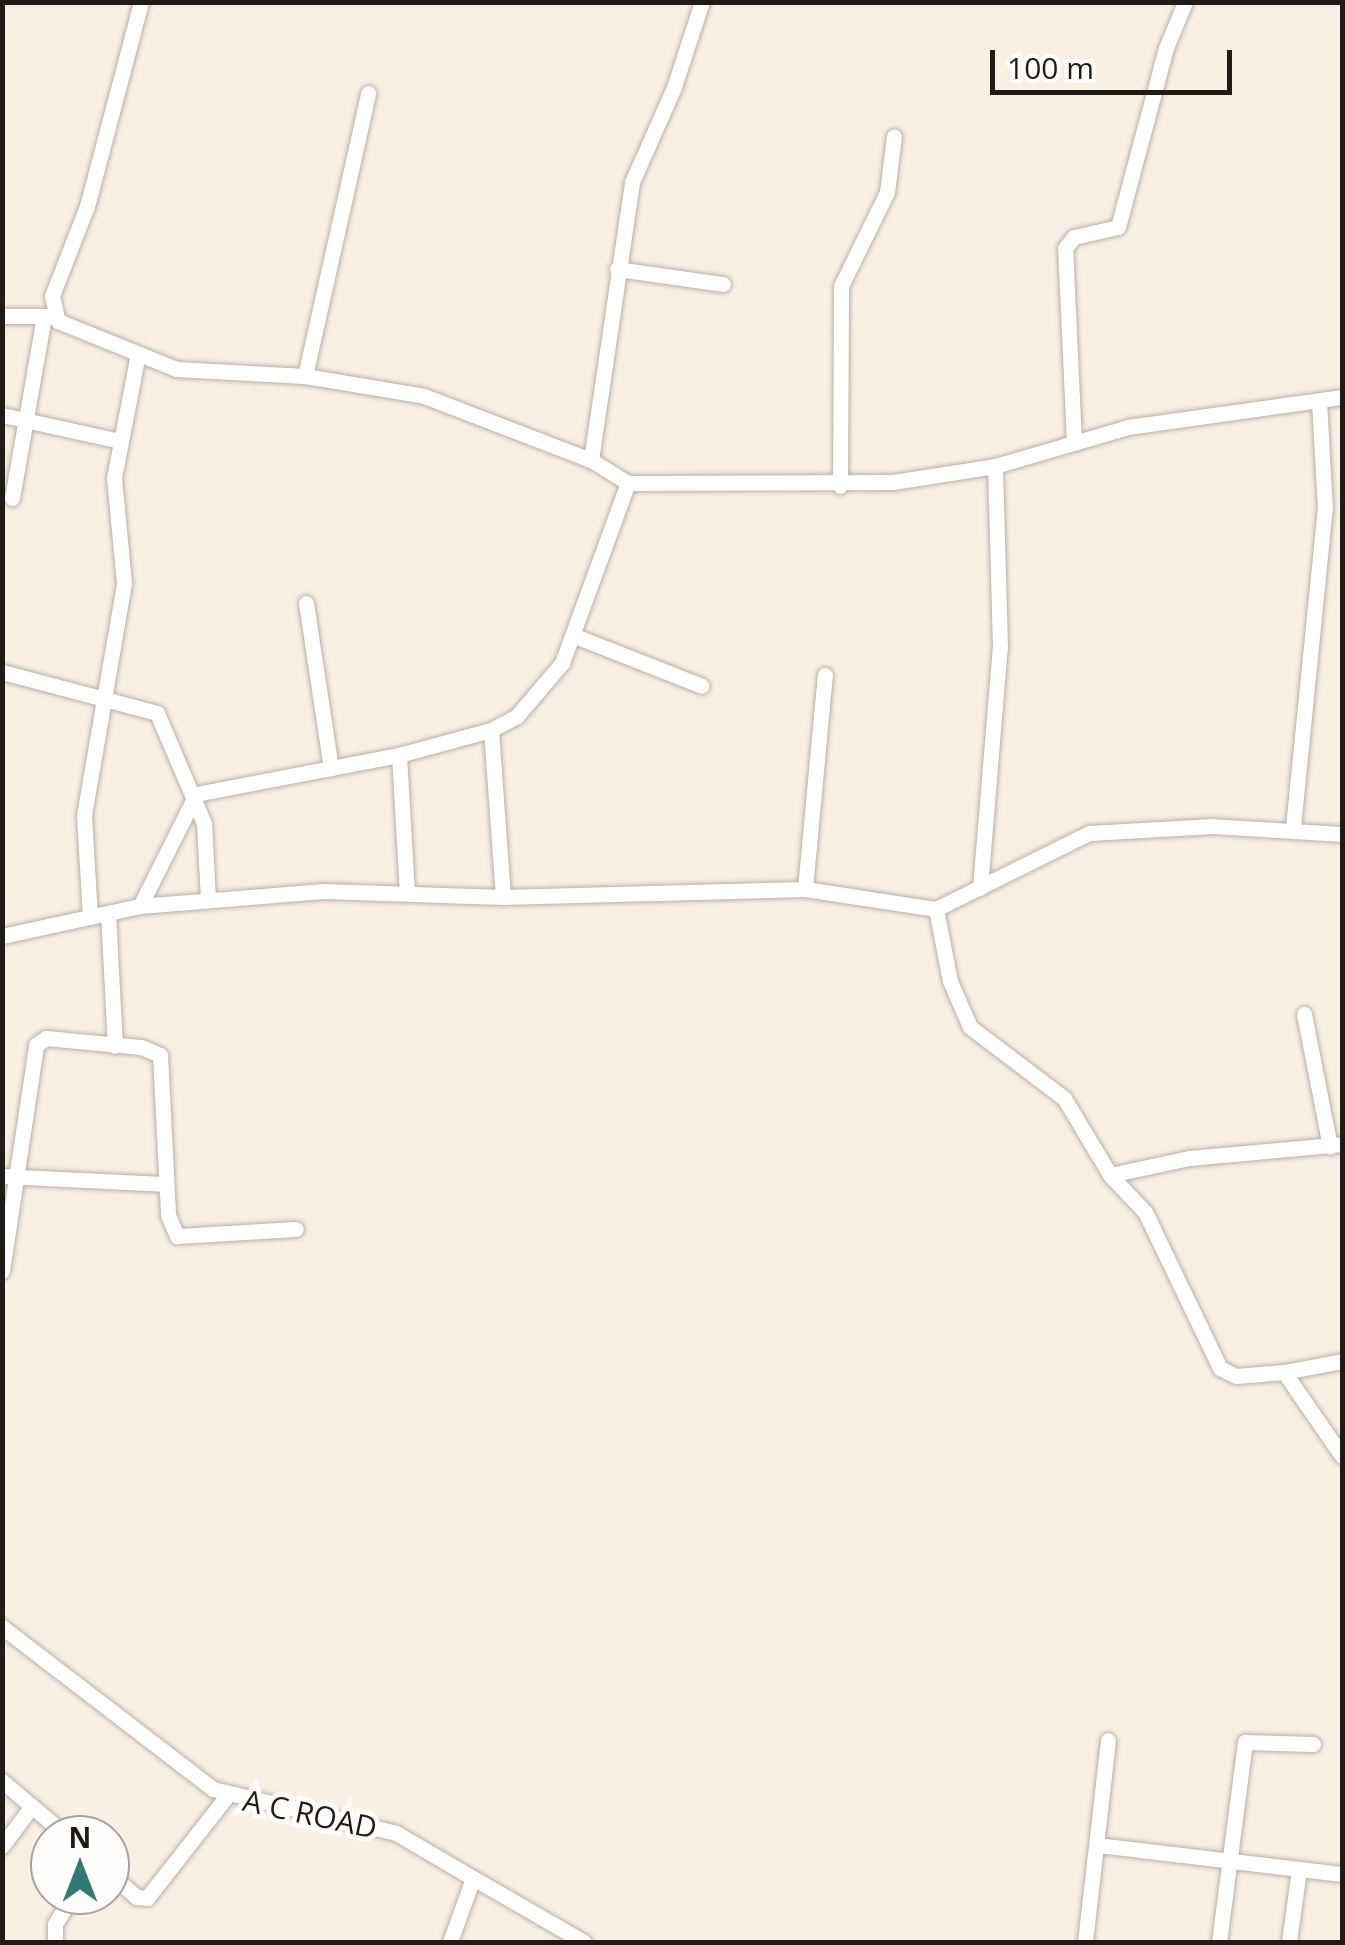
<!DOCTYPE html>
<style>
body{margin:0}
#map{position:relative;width:1345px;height:1945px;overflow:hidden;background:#f8efe5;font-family:"Open Sans",sans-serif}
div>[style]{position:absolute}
.roads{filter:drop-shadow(0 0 2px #b8b0a6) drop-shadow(0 0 2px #b8b0a6)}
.minor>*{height:15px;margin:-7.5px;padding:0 7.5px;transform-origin:7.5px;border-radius:7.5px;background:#fff}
span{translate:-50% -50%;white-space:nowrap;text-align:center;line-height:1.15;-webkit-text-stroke:10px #fffdfb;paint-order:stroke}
.street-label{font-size:30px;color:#1f1c18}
.frame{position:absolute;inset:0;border:5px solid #1f1c18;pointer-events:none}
.north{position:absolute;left:30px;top:1815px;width:100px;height:100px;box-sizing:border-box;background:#fffdfb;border:2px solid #a5a3a0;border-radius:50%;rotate:0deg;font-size:28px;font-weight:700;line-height:40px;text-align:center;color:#1f1c18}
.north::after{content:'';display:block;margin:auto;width:35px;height:45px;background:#327972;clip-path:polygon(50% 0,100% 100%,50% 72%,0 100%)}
.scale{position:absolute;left:990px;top:50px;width:242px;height:45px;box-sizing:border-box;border:5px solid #1f1c18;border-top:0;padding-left:12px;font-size:30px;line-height:35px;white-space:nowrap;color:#1f1c18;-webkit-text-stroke:8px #fffdfb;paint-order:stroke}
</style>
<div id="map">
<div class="roads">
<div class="minor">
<i style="left:141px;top:2px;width:211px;rotate:104.8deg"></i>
<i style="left:87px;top:206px;width:97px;rotate:111.3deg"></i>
<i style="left:52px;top:296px;width:26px;rotate:77deg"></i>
<i style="left:58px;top:321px;width:127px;rotate:22.1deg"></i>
<i style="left:176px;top:369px;width:129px;rotate:3.1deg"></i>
<i style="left:305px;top:376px;width:121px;rotate:9.5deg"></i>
<i style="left:424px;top:396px;width:179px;rotate:21deg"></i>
<i style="left:591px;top:460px;width:44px;rotate:31.9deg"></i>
<i style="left:617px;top:269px;width:107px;rotate:8.1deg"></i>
<i style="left:2px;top:316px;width:48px"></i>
<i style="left:305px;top:376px;width:290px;rotate:-77.4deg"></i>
<i style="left:2px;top:415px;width:121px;rotate:12.4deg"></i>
<i style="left:1074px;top:443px;width:195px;rotate:-92.6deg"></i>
<i style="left:1065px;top:248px;width:14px;rotate:-51deg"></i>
<i style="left:1074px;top:237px;width:45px;rotate:-12.8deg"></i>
<i style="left:1118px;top:227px;width:185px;rotate:-75deg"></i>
<i style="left:1166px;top:48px;width:50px;rotate:-67.6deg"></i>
<i style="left:591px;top:460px;width:281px;rotate:-81.6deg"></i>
<i style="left:632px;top:182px;width:104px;rotate:-66.1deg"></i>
<i style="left:674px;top:87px;width:89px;rotate:-71.8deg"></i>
<i style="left:840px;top:486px;width:200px;rotate:-89.7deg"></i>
<i style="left:841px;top:286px;width:105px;rotate:-63.9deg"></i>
<i style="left:887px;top:192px;width:56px;rotate:-82.9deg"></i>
<i style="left:12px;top:498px;width:184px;rotate:-80deg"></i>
<i style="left:306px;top:603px;width:167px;rotate:81.4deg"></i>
<i style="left:575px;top:636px;width:136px;rotate:21.5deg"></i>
<i style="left:2px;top:672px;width:160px;rotate:14.8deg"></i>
<i style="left:157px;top:713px;width:120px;rotate:66.9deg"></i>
<i style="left:204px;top:823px;width:77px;rotate:87deg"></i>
<i style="left:491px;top:730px;width:167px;rotate:85.9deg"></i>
<i style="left:399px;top:755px;width:137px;rotate:86.7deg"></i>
<i style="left:1293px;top:827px;width:320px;rotate:-84.3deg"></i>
<i style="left:1325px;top:509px;width:109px;rotate:-93.2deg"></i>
<i style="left:1342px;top:834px;width:129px;rotate:-176.5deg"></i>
<i style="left:1213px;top:826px;width:124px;rotate:176.8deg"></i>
<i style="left:1089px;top:833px;width:171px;rotate:153.6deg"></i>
<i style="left:936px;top:909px;width:73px;rotate:79deg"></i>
<i style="left:950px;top:981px;width:50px;rotate:66.5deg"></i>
<i style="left:970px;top:1027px;width:118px;rotate:37.1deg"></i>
<i style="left:1064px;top:1098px;width:90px;rotate:59.1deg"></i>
<i style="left:1110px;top:1175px;width:51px;rotate:46.6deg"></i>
<i style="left:1145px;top:1212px;width:173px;rotate:64.3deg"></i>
<i style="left:1220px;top:1368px;width:18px;rotate:27deg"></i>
<i style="left:1236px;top:1376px;width:48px;rotate:-4.8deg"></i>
<i style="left:1284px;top:1372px;width:102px;rotate:55.4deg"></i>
<i style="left:980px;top:888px;width:243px;rotate:-85.3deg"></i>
<i style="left:1000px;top:646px;width:180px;rotate:-91.6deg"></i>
<i style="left:805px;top:889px;width:215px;rotate:-84.7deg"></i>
<i style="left:140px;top:906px;width:184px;rotate:-4.7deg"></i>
<i style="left:323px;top:891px;width:180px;rotate:1.9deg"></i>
<i style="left:503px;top:897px;width:302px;rotate:-1.5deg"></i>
<i style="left:805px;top:889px;width:133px;rotate:8.7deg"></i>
<i style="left:108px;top:913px;width:133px;rotate:87deg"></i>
<i style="left:90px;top:917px;width:102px;rotate:-93.4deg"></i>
<i style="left:84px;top:815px;width:235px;rotate:-80.2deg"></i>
<i style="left:124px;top:583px;width:105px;rotate:-95.4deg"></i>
<i style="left:114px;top:478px;width:122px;rotate:-79.1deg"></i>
<i style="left:2px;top:936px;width:141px;rotate:-12.3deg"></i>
<i style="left:140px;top:906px;width:125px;rotate:-63.4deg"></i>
<i style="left:196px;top:794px;width:207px;rotate:-10.9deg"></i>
<i style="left:399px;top:755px;width:95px;rotate:-15.2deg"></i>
<i style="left:491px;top:730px;width:30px;rotate:-28deg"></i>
<i style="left:517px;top:716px;width:70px;rotate:-49.7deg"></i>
<i style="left:562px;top:663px;width:192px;rotate:-69.9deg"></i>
<i style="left:628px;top:483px;width:265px;rotate:-0.2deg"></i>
<i style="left:893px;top:482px;width:103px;rotate:-8.9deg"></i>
<i style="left:995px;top:466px;width:139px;rotate:-16.3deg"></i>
<i style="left:1128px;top:427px;width:216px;rotate:-8deg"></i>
<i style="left:1304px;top:1014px;width:135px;rotate:78.9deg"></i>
<i style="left:1110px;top:1175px;width:81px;rotate:-12.1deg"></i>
<i style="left:1189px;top:1158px;width:154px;rotate:-5.2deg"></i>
<i style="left:2px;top:1176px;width:164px;rotate:2.8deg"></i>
<i style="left:2px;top:1271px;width:229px;rotate:-81.4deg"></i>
<i style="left:36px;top:1045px;width:12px;rotate:-35deg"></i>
<i style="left:46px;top:1038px;width:95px;rotate:5.4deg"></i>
<i style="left:141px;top:1047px;width:21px;rotate:23deg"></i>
<i style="left:160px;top:1055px;width:160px;rotate:87.1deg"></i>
<i style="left:168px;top:1215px;width:23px;rotate:67deg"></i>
<i style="left:177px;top:1236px;width:119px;rotate:-3.4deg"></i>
<i style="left:1284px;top:1372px;width:59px;rotate:-10.7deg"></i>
<i style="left:2px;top:1627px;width:266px;rotate:37.5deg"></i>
<i style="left:213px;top:1789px;width:188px;rotate:13.5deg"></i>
<i style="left:396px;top:1833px;width:89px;rotate:30.3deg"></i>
<i style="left:473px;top:1878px;width:68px;rotate:109.8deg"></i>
<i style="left:2px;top:1781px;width:84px;rotate:40.2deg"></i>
<i style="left:1098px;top:1845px;width:246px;rotate:6.8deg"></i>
<i style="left:2px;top:1846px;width:50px;rotate:-53.1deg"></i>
<i style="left:110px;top:1874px;width:35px;rotate:41deg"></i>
<i style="left:136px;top:1897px;width:11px;rotate:5deg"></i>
<i style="left:147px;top:1898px;width:130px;rotate:-51.9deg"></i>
<i style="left:473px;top:1878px;width:128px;rotate:30deg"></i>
<i style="left:55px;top:1942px;width:18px;rotate:-90deg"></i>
<i style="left:55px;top:1924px;width:34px;rotate:-58deg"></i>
<i style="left:1085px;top:1942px;width:203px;rotate:-83.5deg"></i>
<i style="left:1219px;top:1942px;width:202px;rotate:-82.6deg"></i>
<i style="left:1245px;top:1742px;width:68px;rotate:1.7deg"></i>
<i style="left:1289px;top:1942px;width:74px;rotate:-82.2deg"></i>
</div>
</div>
<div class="street-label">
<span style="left:310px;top:1814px;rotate:12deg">A C ROAD</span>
</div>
<div class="frame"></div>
<div class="north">N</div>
<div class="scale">100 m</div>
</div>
